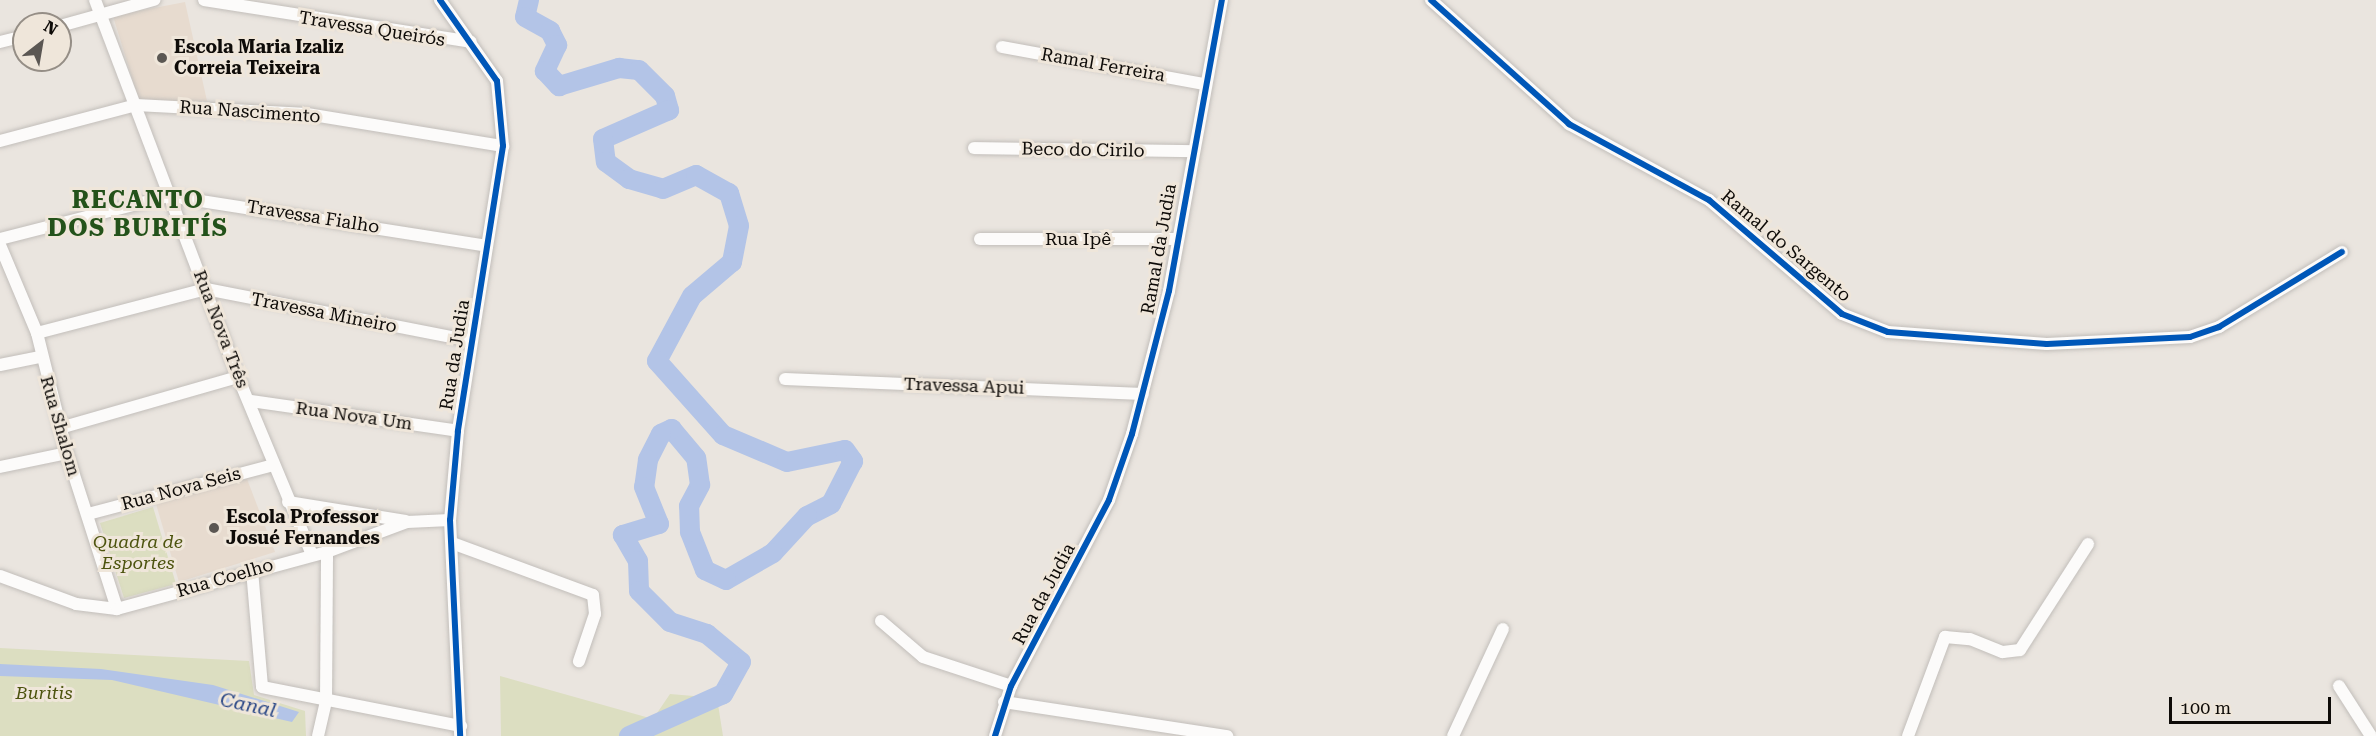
<!DOCTYPE html>
<meta charset="utf-8">
<style>
body{margin:0}
#map{position:relative;width:2376px;height:736px;overflow:hidden;background:#eae5df;font-family:"Roboto Serif",serif}
div>[style]{position:absolute}
.education>*{inset:0;background:#e7dbcf}
.green>*{inset:0;background:#dcdec1}
.water>*{inset:0;background:#b3c4e7}
.river>*{height:20px;margin:-10px;padding:0 10px;transform-origin:10px;border-radius:10px;background:#b3c4e7}
.roads{filter:drop-shadow(0 0 2px #c2beba) drop-shadow(0 0 2px #c2beba)}
.street>*{height:12px;margin:-6px;padding:0 6px;transform-origin:6px;border-radius:6px;background:#fcfbfa}
.cycleway>*{height:6px;margin:-3px;padding:0 3px;transform-origin:3px;border-radius:3px;background:#0057b8}
.dots>*{width:16px;height:16px;translate:-50% -50%;box-sizing:border-box;border:3px solid #efe6da;border-radius:50%}
span{translate:-50% -50%;white-space:nowrap;text-align:center;line-height:1.15;-webkit-text-stroke:6px #efe6da;paint-order:stroke}
.street-label{font-size:18px;color:#0e0b08}
.poi-label{font-size:18px;color:#0e0b08;font-weight:700}
.left{translate:0 -50%;text-align:left}
.park-label{font-size:18px;color:#4d540f;font-style:italic}
.water-label{font-size:20px;color:#2a4786;font-style:italic}
.district-label{font-size:24px;color:#24521a;font-weight:700;letter-spacing:1.5px}
.north{position:absolute;left:12px;top:12px;width:60px;height:60px;box-sizing:border-box;background:#efe6da;border:2px solid #958e86;border-radius:50%;rotate:31deg;font-size:16px;font-weight:700;line-height:24px;text-align:center;color:#0e0b08}
.north::after{content:'';display:block;margin:auto;width:21px;height:27px;background:#5b5753;clip-path:polygon(50% 0,100% 100%,50% 72%,0 100%)}
.scale{position:absolute;left:2169px;top:697px;width:162px;height:27px;box-sizing:border-box;border:3px solid #0e0b08;border-top:0;padding-left:8px;font-size:18px;line-height:21px;white-space:nowrap;color:#0e0b08;-webkit-text-stroke:4px #efe6da;paint-order:stroke}
</style>
<div id="map">
<div class="education">
<i style="clip-path:polygon(185px 2px,207px 101px,139px 101px,113px 16px)"></i>
<i style="clip-path:polygon(247px 479px,275px 552px,179px 582px,156px 504px)"></i>
</div>
<div class="green">
<i style="clip-path:polygon(153px 507px,176px 584px,124px 598px,100px 523px)"></i>
<i style="clip-path:polygon(0 648px,249px 661px,254px 695px,305px 711px,306px 736px,0 736px)"></i>
<i style="clip-path:polygon(500px 676px,653px 719px,670px 694px,717px 698px,723px 736px,501px 736px)"></i>
</div>
<div class="water">
<i style="clip-path:polygon(0 664px,101px 669px,213px 685px,299px 712px,292px 722px,112px 680px,0 676px)"></i>
</div>
<div class="river">
<i style="left:529px;top:0;width:17px;rotate:103deg"></i>
<i style="left:525px;top:17px;width:29px;rotate:29deg"></i>
<i style="left:550px;top:31px;width:16px;rotate:63deg"></i>
<i style="left:557px;top:45px;width:29px;rotate:115deg"></i>
<i style="left:545px;top:71px;width:21px;rotate:47deg"></i>
<i style="left:559px;top:86px;width:63px;rotate:-16.7deg"></i>
<i style="left:619px;top:68px;width:20px;rotate:6deg"></i>
<i style="left:639px;top:70px;width:37px;rotate:45deg"></i>
<i style="left:665px;top:96px;width:15px;rotate:74deg"></i>
<i style="left:669px;top:110px;width:72px;rotate:156.3deg"></i>
<i style="left:603px;top:139px;width:23px;rotate:83deg"></i>
<i style="left:606px;top:162px;width:29px;rotate:36deg"></i>
<i style="left:629px;top:179px;width:35px;rotate:16deg"></i>
<i style="left:663px;top:189px;width:36px;rotate:-23deg"></i>
<i style="left:696px;top:175px;width:38px;rotate:29deg"></i>
<i style="left:729px;top:193px;width:34px;rotate:73deg"></i>
<i style="left:739px;top:226px;width:37px;rotate:101deg"></i>
<i style="left:732px;top:262px;width:52px;rotate:139.6deg"></i>
<i style="left:692px;top:296px;width:74px;rotate:118.3deg"></i>
<i style="left:657px;top:361px;width:99px;rotate:48.3deg"></i>
<i style="left:723px;top:435px;width:69px;rotate:22.9deg"></i>
<i style="left:787px;top:462px;width:59px;rotate:-11.7deg"></i>
<i style="left:845px;top:450px;width:14px;rotate:54deg"></i>
<i style="left:853px;top:461px;width:48px;rotate:117.1deg"></i>
<i style="left:831px;top:504px;width:27px;rotate:153deg"></i>
<i style="left:807px;top:516px;width:50px;rotate:132.6deg"></i>
<i style="left:773px;top:553px;width:54px;rotate:150.1deg"></i>
<i style="left:726px;top:580px;width:23px;rotate:-155deg"></i>
<i style="left:705px;top:570px;width:41px;rotate:-111.5deg"></i>
<i style="left:690px;top:532px;width:26px;rotate:-92deg"></i>
<i style="left:689px;top:506px;width:24px;rotate:-62deg"></i>
<i style="left:700px;top:485px;width:27px;rotate:-98deg"></i>
<i style="left:696px;top:458px;width:38px;rotate:-130deg"></i>
<i style="left:672px;top:429px;width:12px;rotate:156deg"></i>
<i style="left:661px;top:434px;width:29px;rotate:117deg"></i>
<i style="left:648px;top:460px;width:27px;rotate:98deg"></i>
<i style="left:644px;top:487px;width:40px;rotate:68deg"></i>
<i style="left:659px;top:524px;width:38px;rotate:163deg"></i>
<i style="left:623px;top:535px;width:30px;rotate:60deg"></i>
<i style="left:638px;top:561px;width:30px;rotate:88deg"></i>
<i style="left:639px;top:591px;width:44px;rotate:45deg"></i>
<i style="left:670px;top:622px;width:39px;rotate:18deg"></i>
<i style="left:707px;top:634px;width:44px;rotate:39.5deg"></i>
<i style="left:741px;top:662px;width:37px;rotate:119deg"></i>
<i style="left:723px;top:694px;width:103px;rotate:155.9deg"></i>
</div>
<div class="roads">
<div class="street">
<i style="left:95px;top:0;width:403px;rotate:69.2deg"></i>
<i style="left:238px;top:377px;width:193px;rotate:67.4deg"></i>
<i style="left:204px;top:0;width:270px;rotate:8.9deg"></i>
<i style="left:440px;top:0;width:99px;rotate:54.9deg"></i>
<i style="left:497px;top:81px;width:65px;rotate:84.7deg"></i>
<i style="left:503px;top:146px;width:289px;rotate:99deg"></i>
<i style="left:458px;top:431px;width:89px;rotate:95.1deg"></i>
<i style="left:450px;top:520px;width:216px;rotate:87.3deg"></i>
<i style="left:1431px;top:0;width:186px;rotate:41.9deg"></i>
<i style="left:1569px;top:124px;width:159px;rotate:28.5deg"></i>
<i style="left:1709px;top:200px;width:175px;rotate:40.6deg"></i>
<i style="left:1842px;top:314px;width:49px;rotate:21.4deg"></i>
<i style="left:1888px;top:332px;width:159px;rotate:4.3deg"></i>
<i style="left:2047px;top:344px;width:143px;rotate:-2.8deg"></i>
<i style="left:2190px;top:337px;width:31px;rotate:-19deg"></i>
<i style="left:2219px;top:327px;width:144px;rotate:-31.4deg"></i>
<i style="left:60px;top:26px;width:98px;rotate:-15.5deg"></i>
<i style="left:0;top:42px;width:25px;rotate:-14deg"></i>
<i style="left:1002px;top:47px;width:204px;rotate:10.4deg"></i>
<i style="left:0;top:141px;width:141px;rotate:-14.8deg"></i>
<i style="left:136px;top:105px;width:171px;rotate:3deg"></i>
<i style="left:307px;top:114px;width:199px;rotate:9.3deg"></i>
<i style="left:974px;top:148px;width:218px;rotate:0.8deg"></i>
<i style="left:0;top:239px;width:174px;rotate:-14.3deg"></i>
<i style="left:169px;top:196px;width:322px;rotate:8.9deg"></i>
<i style="left:980px;top:239px;width:197px"></i>
<i style="left:0;top:245px;width:95px;rotate:67.2deg"></i>
<i style="left:37px;top:333px;width:124px;rotate:76deg"></i>
<i style="left:67px;top:453px;width:164px;rotate:72.2deg"></i>
<i style="left:37px;top:333px;width:175px;rotate:-14.6deg"></i>
<i style="left:206px;top:289px;width:270px;rotate:11.1deg"></i>
<i style="left:0;top:365px;width:41px;rotate:-11.3deg"></i>
<i style="left:785px;top:379px;width:358px;rotate:2.4deg"></i>
<i style="left:251px;top:401px;width:209px;rotate:8.2deg"></i>
<i style="left:60px;top:428px;width:185px;rotate:-16deg"></i>
<i style="left:0;top:467px;width:68px;rotate:-11.8deg"></i>
<i style="left:288px;top:502px;width:119px;rotate:9.2deg"></i>
<i style="left:88px;top:514px;width:192px;rotate:-14.8deg"></i>
<i style="left:452px;top:543px;width:150px;rotate:20.2deg"></i>
<i style="left:593px;top:595px;width:19px;rotate:84deg"></i>
<i style="left:595px;top:614px;width:50px;rotate:108.8deg"></i>
<i style="left:252px;top:570px;width:117px;rotate:85.1deg"></i>
<i style="left:262px;top:687px;width:203px;rotate:11.1deg"></i>
<i style="left:0;top:576px;width:81px;rotate:20.2deg"></i>
<i style="left:76px;top:604px;width:41px;rotate:7deg"></i>
<i style="left:117px;top:609px;width:218px;rotate:-15.2deg"></i>
<i style="left:327px;top:552px;width:85px;rotate:-20.6deg"></i>
<i style="left:407px;top:522px;width:43px;rotate:-2.7deg"></i>
<i style="left:881px;top:621px;width:55px;rotate:40.6deg"></i>
<i style="left:923px;top:657px;width:93px;rotate:18.2deg"></i>
<i style="left:2339px;top:686px;width:59px;rotate:57.4deg"></i>
<i style="left:1004px;top:702px;width:226px;rotate:8.7deg"></i>
<i style="left:318px;top:736px;width:36px;rotate:-77deg"></i>
<i style="left:326px;top:701px;width:149px;rotate:-89.6deg"></i>
<i style="left:995px;top:736px;width:52px;rotate:-72.3deg"></i>
<i style="left:1011px;top:686px;width:210px;rotate:-62.2deg"></i>
<i style="left:1109px;top:500px;width:70px;rotate:-70.8deg"></i>
<i style="left:1132px;top:434px;width:148px;rotate:-75.5deg"></i>
<i style="left:1169px;top:291px;width:296px;rotate:-79.7deg"></i>
<i style="left:1453px;top:736px;width:118px;rotate:-65deg"></i>
<i style="left:1908px;top:736px;width:106px;rotate:-69.5deg"></i>
<i style="left:1945px;top:637px;width:25px;rotate:5deg"></i>
<i style="left:1970px;top:639px;width:35px;rotate:22deg"></i>
<i style="left:2003px;top:652px;width:17px;rotate:-7deg"></i>
<i style="left:2020px;top:650px;width:126px;rotate:-57.3deg"></i>
</div>
</div>
<div class="cycleway">
<i style="left:440px;top:0;width:99px;rotate:54.9deg"></i>
<i style="left:497px;top:81px;width:65px;rotate:84.7deg"></i>
<i style="left:503px;top:146px;width:289px;rotate:99deg"></i>
<i style="left:458px;top:431px;width:89px;rotate:95.1deg"></i>
<i style="left:450px;top:520px;width:216px;rotate:87.3deg"></i>
<i style="left:1431px;top:0;width:186px;rotate:41.9deg"></i>
<i style="left:1569px;top:124px;width:159px;rotate:28.5deg"></i>
<i style="left:1709px;top:200px;width:175px;rotate:40.6deg"></i>
<i style="left:1842px;top:314px;width:49px;rotate:21.4deg"></i>
<i style="left:1888px;top:332px;width:159px;rotate:4.3deg"></i>
<i style="left:2047px;top:344px;width:143px;rotate:-2.8deg"></i>
<i style="left:2190px;top:337px;width:31px;rotate:-19deg"></i>
<i style="left:2219px;top:327px;width:144px;rotate:-31.4deg"></i>
<i style="left:995px;top:736px;width:52px;rotate:-72.3deg"></i>
<i style="left:1011px;top:686px;width:210px;rotate:-62.2deg"></i>
<i style="left:1109px;top:500px;width:70px;rotate:-70.8deg"></i>
<i style="left:1132px;top:434px;width:148px;rotate:-75.5deg"></i>
<i style="left:1169px;top:291px;width:296px;rotate:-79.7deg"></i>
</div>
<div class="dots">
<i style="left:162px;top:58px;background:#5b5753"></i>
<i style="left:214px;top:528px;background:#5b5753"></i>
</div>
<div class="street-label">
<span style="left:372px;top:29px;rotate:9deg">Travessa Queirós</span>
<span style="left:1103px;top:65px;rotate:10deg">Ramal Ferreira</span>
<span style="left:250px;top:112px;rotate:4deg">Rua Nascimento</span>
<span style="left:1083px;top:150px;rotate:1deg">Beco do Cirilo</span>
<span style="left:313px;top:217px;rotate:9deg">Travessa Fialho</span>
<span style="left:1078px;top:239px">Rua Ipê</span>
<span style="left:1786px;top:246px;rotate:40deg">Ramal do Sargento</span>
<span style="left:1159px;top:249px;rotate:-80deg">Ramal da Judia</span>
<span style="left:324px;top:313px;rotate:11deg">Travessa Mineiro</span>
<span style="left:221px;top:329px;rotate:69deg">Rua Nova Três</span>
<span style="left:455px;top:355px;rotate:-81deg">Rua da Judia</span>
<span style="left:964px;top:386px;rotate:2deg">Travessa Apui</span>
<span style="left:354px;top:416px;rotate:8deg">Rua Nova Um</span>
<span style="left:60px;top:426px;rotate:74deg">Rua Shalom</span>
<span style="left:181px;top:489px;rotate:-15deg">Rua Nova Seis</span>
<span style="left:225px;top:578px;rotate:-16deg">Rua Coelho</span>
<span style="left:1044px;top:594px;rotate:-62deg">Rua da Judia</span>
</div>
<div class="poi-label">
<span class="left" style="left:174px;top:58px">Escola Maria Izaliz<br>Correia Teixeira</span>
<span class="left" style="left:226px;top:528px">Escola Professor<br>Josué Fernandes</span>
</div>
<div class="park-label">
<span style="left:138px;top:553px">Quadra de<br>Esportes</span>
<span style="left:44px;top:693px">Buritis</span>
</div>
<div class="water-label">
<span style="left:248px;top:705px;rotate:12deg">Canal</span>
</div>
<div class="district-label">
<span style="left:138px;top:215px">RECANTO<br>DOS BURITÍS</span>
</div>
<div class="north">N</div>
<div class="scale">100 m</div>
</div>
